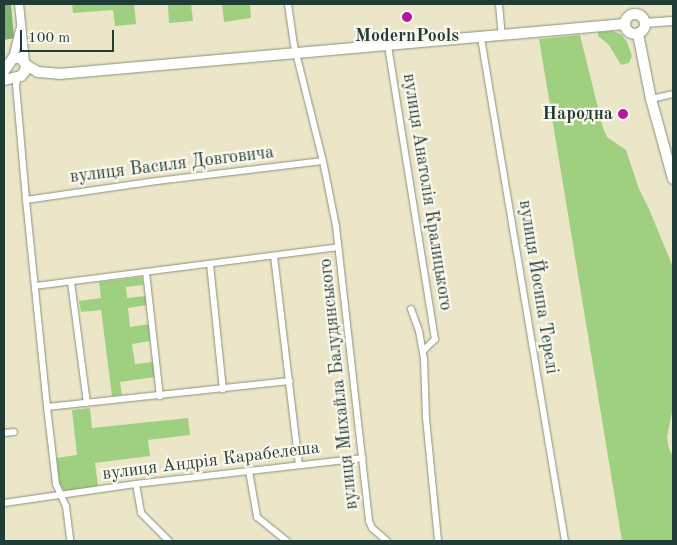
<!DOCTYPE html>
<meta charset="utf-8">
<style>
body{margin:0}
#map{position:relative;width:677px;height:545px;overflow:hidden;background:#ece6c8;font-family:"Old Standard TT",serif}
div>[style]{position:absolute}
.green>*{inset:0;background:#9fd07f}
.forest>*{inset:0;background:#7fb26e}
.roads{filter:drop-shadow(0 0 1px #86927e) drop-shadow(0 0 1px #86927e)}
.minor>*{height:6px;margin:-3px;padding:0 3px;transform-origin:3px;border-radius:3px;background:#fff}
.tertiary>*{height:8px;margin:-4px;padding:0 4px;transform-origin:4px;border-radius:4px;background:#fff}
.primary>*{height:10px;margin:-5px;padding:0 5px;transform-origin:5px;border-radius:5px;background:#fff}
.trunk>*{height:10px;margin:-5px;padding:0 5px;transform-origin:5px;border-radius:5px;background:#fff}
.trunk>.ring{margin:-5px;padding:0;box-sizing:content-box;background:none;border:10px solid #fff;border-radius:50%}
.dots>*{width:14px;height:14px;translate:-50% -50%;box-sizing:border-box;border:2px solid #fbf7ec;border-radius:50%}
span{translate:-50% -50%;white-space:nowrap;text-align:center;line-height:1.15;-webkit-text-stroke:4.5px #fbf7ec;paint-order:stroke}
.poi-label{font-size:18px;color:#1f3d34;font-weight:700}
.right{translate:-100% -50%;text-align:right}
.street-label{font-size:18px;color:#1f3d34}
.frame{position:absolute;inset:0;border:5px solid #1f3d34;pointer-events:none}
.scale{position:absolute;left:20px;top:30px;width:94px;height:22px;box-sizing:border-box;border:2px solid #1f3d34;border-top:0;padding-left:6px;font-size:15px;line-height:18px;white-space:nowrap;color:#1f3d34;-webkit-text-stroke:4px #fbf7ec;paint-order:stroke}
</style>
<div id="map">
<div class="green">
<i style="clip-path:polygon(72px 4px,134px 4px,136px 24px,115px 26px,113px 10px,73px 13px)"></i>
<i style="clip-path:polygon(168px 4px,191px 4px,193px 21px,169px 23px)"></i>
<i style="clip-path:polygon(222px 4px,250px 4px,251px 18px,224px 22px)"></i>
<i style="clip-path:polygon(612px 31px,621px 34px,627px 42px,632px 56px,629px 63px,621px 65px,609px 45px,598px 36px,598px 32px)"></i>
<i style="clip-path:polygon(580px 35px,603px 128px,607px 137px,626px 150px,639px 189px,649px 209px,673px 267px,673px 407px,667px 437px,669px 449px,673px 457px,673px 541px,622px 541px,539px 39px)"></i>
<i style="clip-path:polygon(142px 277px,143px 285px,126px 287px,127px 298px,146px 296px,147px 305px,128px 308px,130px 327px,149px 324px,150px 341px,132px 344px,135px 364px,153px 362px,155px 377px,120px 382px,122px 395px,112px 396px,101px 310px,81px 312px,79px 301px,101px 298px,99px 282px)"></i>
<i style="clip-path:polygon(90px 408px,92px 428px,188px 418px,190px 435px,148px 440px,150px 456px,95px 463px,98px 486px,66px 491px,59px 485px,56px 458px,77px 455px,72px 410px)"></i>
</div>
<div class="forest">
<i style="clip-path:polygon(4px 4px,11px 4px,14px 38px,4px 40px)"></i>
</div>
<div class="roads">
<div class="minor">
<i style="left:288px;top:4px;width:41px;rotate:81.7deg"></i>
<i style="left:294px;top:45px;width:120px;rotate:76deg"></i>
<i style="left:323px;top:161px;width:66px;rotate:78.7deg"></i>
<i style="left:336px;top:226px;width:297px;rotate:83.6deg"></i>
<i style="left:369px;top:521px;width:8px;rotate:67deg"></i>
<i style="left:372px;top:528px;width:20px;rotate:41deg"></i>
<i style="left:499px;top:4px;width:32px;rotate:85deg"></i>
<i style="left:481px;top:38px;width:510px;rotate:80.52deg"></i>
<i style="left:388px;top:46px;width:297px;rotate:80.9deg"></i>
<i style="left:435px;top:339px;width:17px;rotate:135deg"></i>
<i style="left:18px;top:76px;width:9px;rotate:103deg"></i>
<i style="left:16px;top:85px;width:115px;rotate:85deg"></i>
<i style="left:26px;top:200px;width:208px;rotate:84.2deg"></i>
<i style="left:47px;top:407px;width:78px;rotate:83.3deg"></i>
<i style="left:56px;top:484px;width:24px;rotate:66deg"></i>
<i style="left:66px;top:506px;width:35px;rotate:83deg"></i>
<i style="left:651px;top:99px;width:23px;rotate:-13deg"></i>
<i style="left:26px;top:200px;width:132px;rotate:-8.3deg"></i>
<i style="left:157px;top:181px;width:167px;rotate:-6.9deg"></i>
<i style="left:274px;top:256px;width:210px;rotate:83.2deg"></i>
<i style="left:210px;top:264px;width:126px;rotate:84.1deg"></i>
<i style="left:146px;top:272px;width:125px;rotate:83.6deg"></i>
<i style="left:71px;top:282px;width:122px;rotate:82.5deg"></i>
<i style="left:35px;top:286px;width:305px;rotate:-7.3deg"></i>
<i style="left:411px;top:309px;width:23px;rotate:70deg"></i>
<i style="left:419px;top:331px;width:28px;rotate:80deg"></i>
<i style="left:424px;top:359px;width:59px;rotate:88.1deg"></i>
<i style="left:426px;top:418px;width:124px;rotate:84.4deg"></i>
<i style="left:47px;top:407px;width:244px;rotate:-6.1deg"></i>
<i style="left:4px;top:433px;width:10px;rotate:-6deg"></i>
<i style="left:249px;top:471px;width:47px;rotate:80.1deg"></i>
<i style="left:257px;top:517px;width:38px;rotate:39deg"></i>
<i style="left:136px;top:484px;width:29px;rotate:80deg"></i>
<i style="left:141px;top:513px;width:40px;rotate:45deg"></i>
<i style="left:4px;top:503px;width:133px;rotate:-8.2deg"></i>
<i style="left:136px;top:484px;width:228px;rotate:-6.5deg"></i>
</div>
<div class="tertiary">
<i style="left:19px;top:4px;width:58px;rotate:84.1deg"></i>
<i style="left:644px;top:23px;width:29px;rotate:-4deg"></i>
<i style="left:13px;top:58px;width:29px;rotate:-76deg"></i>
</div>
<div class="primary">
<i style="left:26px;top:65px;width:14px;rotate:30deg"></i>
<i style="left:38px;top:72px;width:21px;rotate:5deg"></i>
<i style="left:59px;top:74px;width:568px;rotate:-5.05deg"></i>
<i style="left:4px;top:71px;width:16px;rotate:-55deg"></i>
<i style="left:13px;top:58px;width:8px"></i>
<i style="left:21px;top:58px;width:9px;rotate:54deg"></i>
<i style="left:26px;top:65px;width:6px;rotate:99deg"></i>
<i style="left:25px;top:71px;width:6px;rotate:129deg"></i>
<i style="left:21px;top:76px;width:17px;rotate:167deg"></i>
</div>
<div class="trunk">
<i class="ring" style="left:625px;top:14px;width:10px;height:10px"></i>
<i style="left:638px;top:34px;width:66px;rotate:78.7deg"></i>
<i style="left:651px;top:99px;width:83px;rotate:74.6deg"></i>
</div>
</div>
<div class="dots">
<i style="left:407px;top:17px;background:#b5179e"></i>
<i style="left:623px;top:114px;background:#b5179e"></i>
</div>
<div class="poi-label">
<span style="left:407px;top:36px">ModernPools</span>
<span class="right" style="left:613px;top:114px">Народна</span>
</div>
<div class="street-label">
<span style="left:172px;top:165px;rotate:-7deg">вулиця Василя Довговича</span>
<span style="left:427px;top:192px;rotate:81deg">вулиця Анатолія Кралицького</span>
<span style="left:538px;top:287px;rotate:81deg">вулиця Йосипа Терелі</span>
<span style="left:339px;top:384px;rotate:-96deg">вулиця Михайла Балудянського</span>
<span style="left:211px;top:461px;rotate:-7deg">вулиця Андрія Карабелеша</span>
</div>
<div class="frame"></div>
<div class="scale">100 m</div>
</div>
